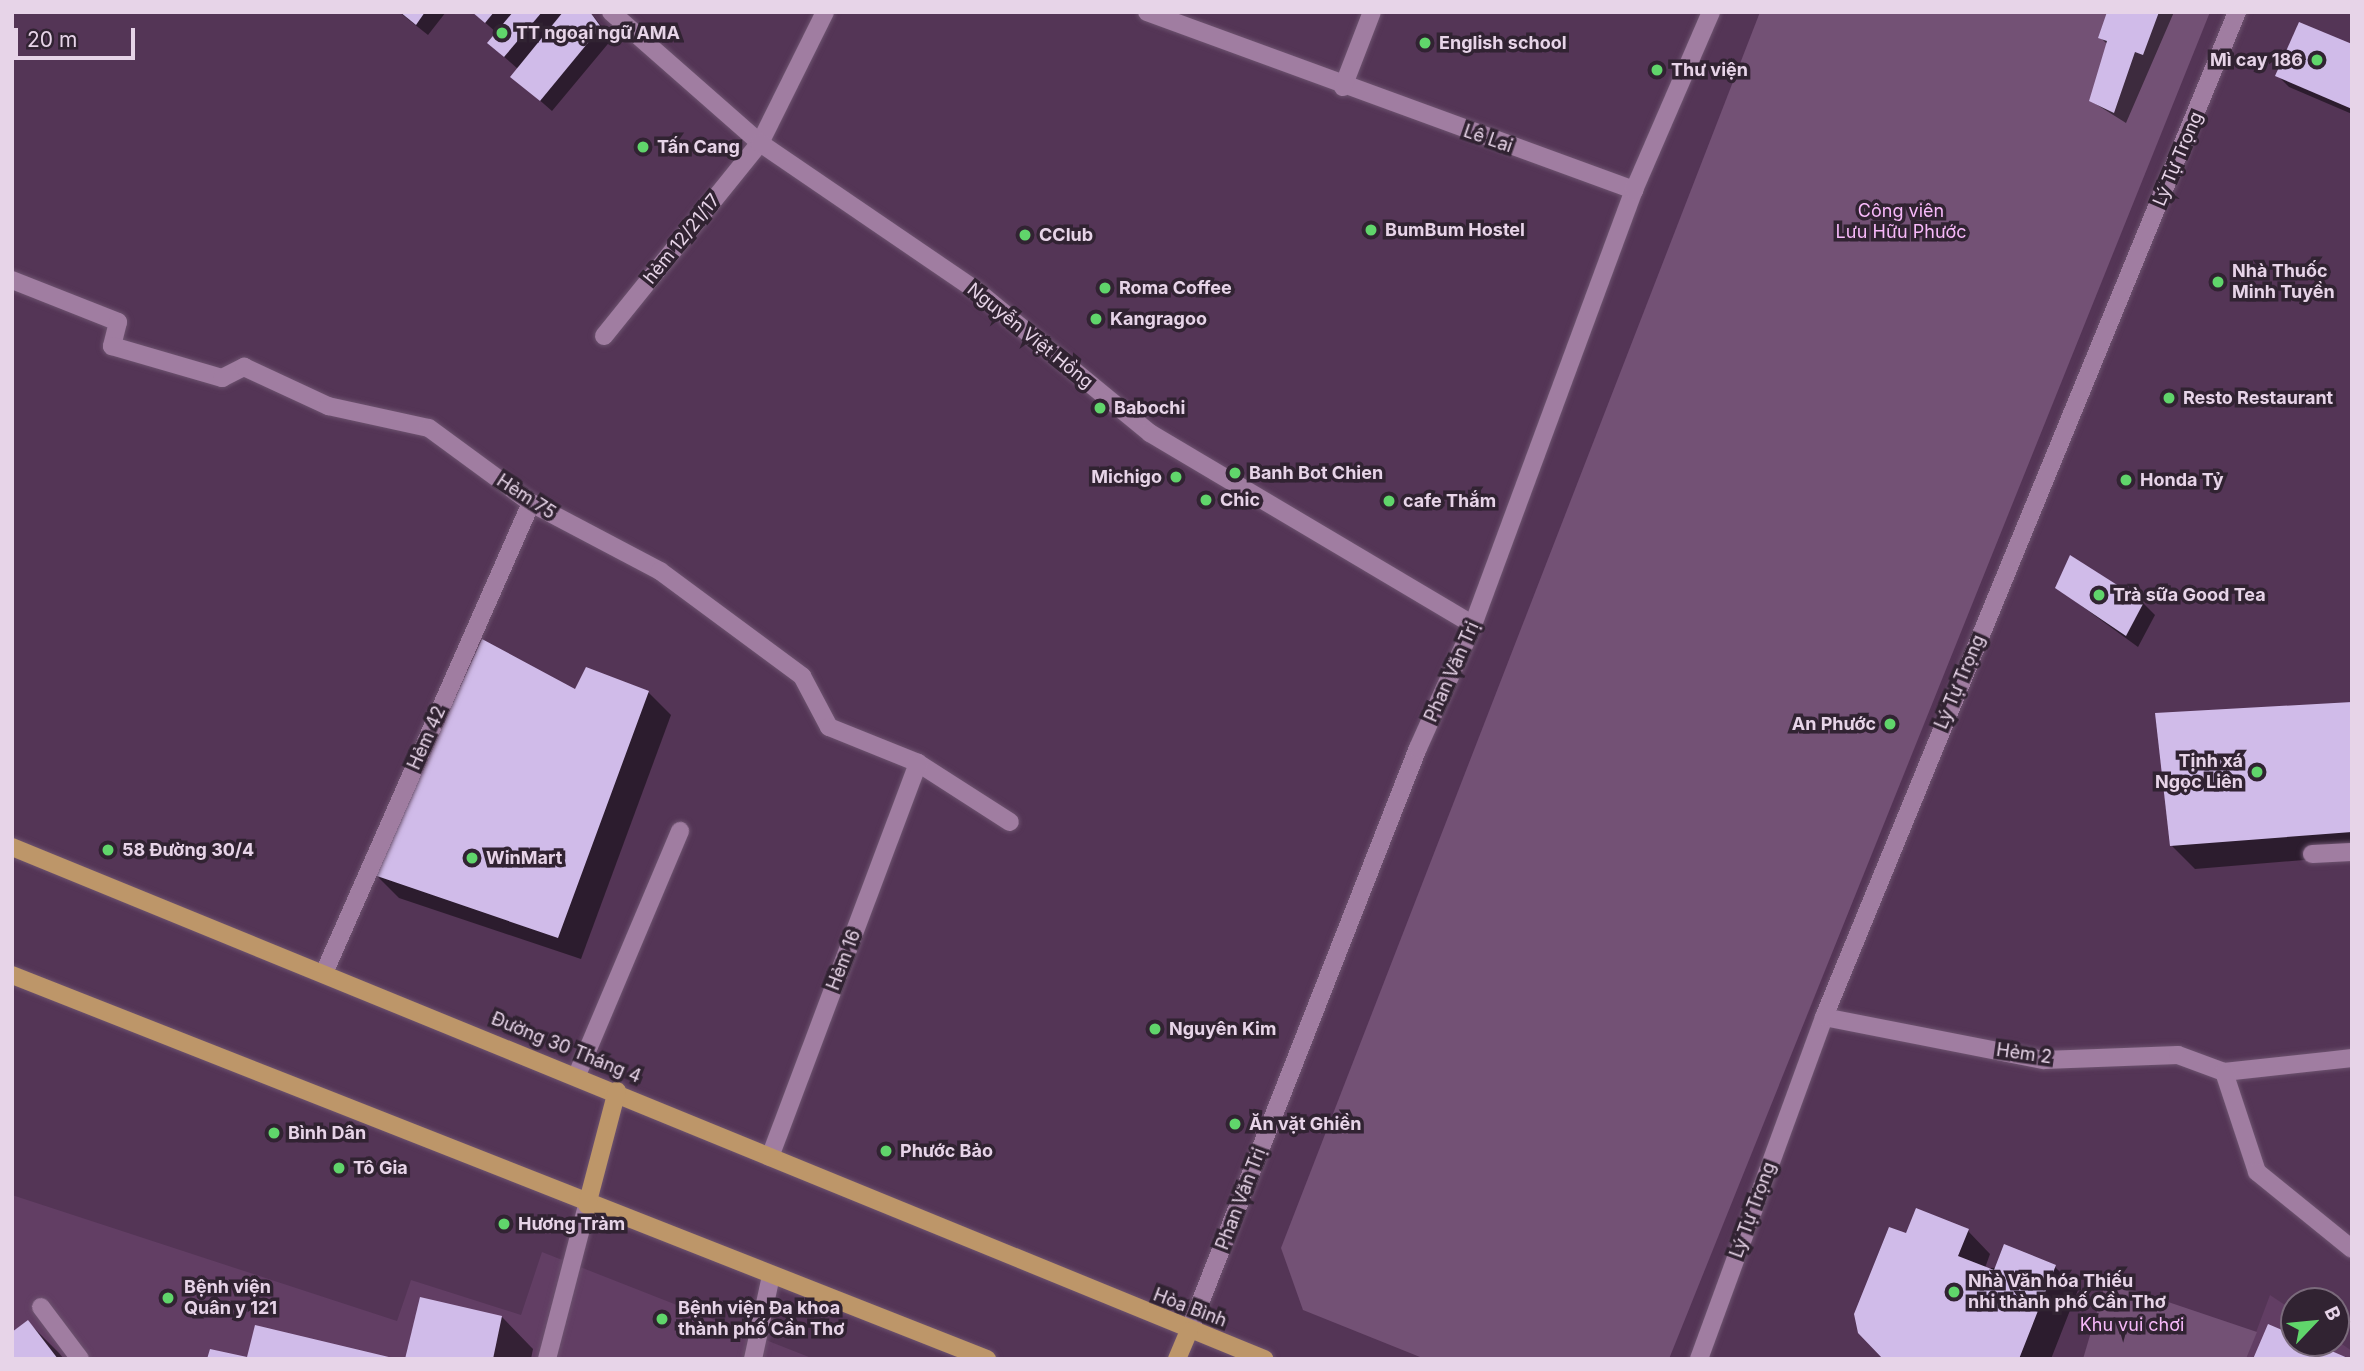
<!DOCTYPE html>
<meta charset="utf-8">
<style>
body{margin:0}
#map{position:relative;width:2364px;height:1371px;overflow:hidden;background:#543556;font-family:Inter,sans-serif}
div>[style]{position:absolute}
.built>*{inset:0;background:#623e64}
.green>*{inset:0;background:#735175}
.shadow>*{inset:0;background:#0007}
.building>*{inset:0;background:#d0bbe9}
.roads{filter:drop-shadow(0 0 2px #6d536f) drop-shadow(0 0 2px #6d536f)}
.service>*{height:18px;margin:-9px;padding:0 9px;transform-origin:9px;border-radius:9px;background:#a07da1}
.minor>*{height:18px;margin:-9px;padding:0 9px;transform-origin:9px;border-radius:9px;background:#a07da1}
.tertiary>*{height:18px;margin:-9px;padding:0 9px;transform-origin:9px;border-radius:9px;background:#a07da1}
.primary>*{height:18px;margin:-9px;padding:0 9px;transform-origin:9px;border-radius:9px;background:#bd9669}
.dots>*{width:19px;height:19px;translate:-50% -50%;box-sizing:border-box;border:4px solid #312332;border-radius:50%}
span{translate:-50% -50%;white-space:nowrap;text-align:center;line-height:1.15;-webkit-text-stroke:7px #312332;paint-order:stroke}
.poi-label{font-size:18px;color:#e7d4e8;font-weight:700}
.left{translate:0 -50%;text-align:left}
.right{translate:-100% -50%;text-align:right}
.street-label{font-size:18px;color:#e7d4e8}
.park-label{font-size:18px;color:#f8b9fa}
.frame{position:absolute;inset:0;border:14px solid #e7d4e8;pointer-events:none}
.north{position:absolute;left:2280px;top:1287px;width:70px;height:70px;box-sizing:border-box;background:#312332;border:2px solid #7a6a7b;border-radius:50%;rotate:64deg;font-size:19px;font-weight:700;line-height:28px;text-align:center;color:#e7d4e8}
.north::after{content:'';display:block;margin:auto;width:24px;height:32px;background:#60d56b;clip-path:polygon(50% 0,100% 100%,50% 72%,0 100%)}
.scale{position:absolute;left:14px;top:28px;width:121px;height:32px;box-sizing:border-box;border:4px solid #e7d4e8;border-top:0;padding-left:9px;font-size:21px;line-height:24px;white-space:nowrap;color:#e7d4e8;-webkit-text-stroke:5px #312332;paint-order:stroke}
</style>
<div id="map">
<div class="built">
<i style="clip-path:polygon(12px 1195px,397px 1321px,411px 1280px,521px 1315px,542px 1252px,814px 1359px,12px 1359px)"></i>
<i style="clip-path:polygon(2270px 1295px,2294px 1311px,2294px 1343px,2336px 1340px,2352px 1351px,2352px 1359px,2246px 1359px)"></i>
</div>
<div class="green">
<i style="clip-path:polygon(1760px 12px,2210px 12px,1669px 1359px,1425px 1359px,1303px 1310px,1281px 1248px)"></i>
<i style="clip-path:polygon(2106px 1281px,2257px 1332px,2246px 1359px,2083px 1359px)"></i>
</div>
<div class="shadow">
<i style="clip-path:polygon(399px 12px,446px 12px,428px 35px)"></i>
<i style="clip-path:polygon(473px 12px,590px 12px,612px 39px,552px 111px,513px 77px,518px 69px,501px 54px,497px 33px)"></i>
<i style="clip-path:polygon(2109px 12px,2174px 12px,2126px 123px,2091px 101px,2108px 45px,2100px 37px)"></i>
<i style="clip-path:polygon(2352px 46px,2352px 114px,2289px 87px,2277px 75px)"></i>
<i style="clip-path:polygon(2057px 588px,2143px 603px,2155px 615px,2138px 647px)"></i>
<i style="clip-path:polygon(576px 692px,648px 692px,671px 715px,581px 959px,399px 898px,376px 875px)"></i>
<i style="clip-path:polygon(2352px 704px,2352px 856px,2195px 869px,2172px 846px)"></i>
<i style="clip-path:polygon(1968px 1231px,1990px 1254px,1985px 1268px,2055px 1267px,2078px 1290px,2051px 1359px,1885px 1359px,1907px 1236px)"></i>
<i style="clip-path:polygon(502px 1317px,533px 1349px,531px 1359px,407px 1359px)"></i>
<i style="clip-path:polygon(28px 1322px,59px 1353px,64px 1359px,12px 1359px)"></i>
</div>
<div class="building">
<i style="clip-path:polygon(400px 12px,425px 12px,416px 25px)"></i>
<i style="clip-path:polygon(472px 12px,494px 12px,485px 23px)"></i>
<i style="clip-path:polygon(513px 12px,542px 12px,504px 57px,487px 43px)"></i>
<i style="clip-path:polygon(563px 12px,590px 12px,601px 27px,540px 101px,510px 77px)"></i>
<i style="clip-path:polygon(2107px 12px,2159px 12px,2143px 55px,2135px 52px,2114px 113px,2089px 101px,2107px 41px,2098px 38px)"></i>
<i style="clip-path:polygon(2299px 22px,2352px 44px,2352px 109px,2275px 76px)"></i>
<i style="clip-path:polygon(2070px 555px,2144px 602px,2126px 636px,2055px 588px)"></i>
<i style="clip-path:polygon(482px 639px,575px 689px,586px 667px,649px 691px,558px 938px,374px 875px)"></i>
<i style="clip-path:polygon(2352px 702px,2352px 832px,2170px 846px,2155px 713px)"></i>
<i style="clip-path:polygon(1916px 1208px,1969px 1229px,1958px 1256px,1994px 1270px,2004px 1244px,2056px 1265px,2019px 1359px,1883px 1359px,1858px 1333px,1854px 1314px,1889px 1227px,1906px 1233px)"></i>
<i style="clip-path:polygon(420px 1297px,502px 1316px,493px 1359px,405px 1359px)"></i>
<i style="clip-path:polygon(28px 1320px,58px 1359px,12px 1359px,12px 1332px)"></i>
<i style="clip-path:polygon(2268px 1324px,2294px 1335px,2294px 1343px,2313px 1343px,2350px 1359px,2253px 1359px)"></i>
<i style="clip-path:polygon(255px 1325px,393px 1358px,393px 1359px,207px 1359px,210px 1349px,247px 1357px)"></i>
</div>
<div class="roads">
<div class="service">
<i style="left:760px;top:143px;width:146px;rotate:-63.6deg"></i>
<i style="left:12px;top:280px;width:114px;rotate:21.6deg"></i>
<i style="left:118px;top:322px;width:25px;rotate:104deg"></i>
<i style="left:112px;top:346px;width:115px;rotate:16.2deg"></i>
<i style="left:222px;top:378px;width:25px;rotate:-27deg"></i>
<i style="left:244px;top:367px;width:93px;rotate:24.9deg"></i>
<i style="left:328px;top:406px;width:103px;rotate:12.3deg"></i>
<i style="left:429px;top:428px;width:127px;rotate:36.3deg"></i>
<i style="left:531px;top:503px;width:146px;rotate:27.8deg"></i>
<i style="left:660px;top:571px;width:177px;rotate:36.5deg"></i>
<i style="left:802px;top:676px;width:58px;rotate:62.1deg"></i>
<i style="left:829px;top:727px;width:96px;rotate:22deg"></i>
<i style="left:918px;top:763px;width:109px;rotate:32.7deg"></i>
<i style="left:2312px;top:854px;width:40px;rotate:-2.9deg"></i>
<i style="left:324px;top:973px;width:514px;rotate:-66.23deg"></i>
<i style="left:577px;top:1075px;width:265px;rotate:-67.1deg"></i>
<i style="left:770px;top:1157px;width:421px;rotate:-69.4deg"></i>
<i style="left:41px;top:1307px;width:65px;rotate:53.1deg"></i>
<i style="left:547px;top:1359px;width:159px;rotate:-75.4deg"></i>
<i style="left:753px;top:1359px;width:85px;rotate:-77.8deg"></i>
</div>
<div class="minor">
<i style="left:1147px;top:12px;width:519px;rotate:20.08deg"></i>
<i style="left:1343px;top:87px;width:80px;rotate:-68.9deg"></i>
<i style="left:604px;top:336px;width:248px;rotate:-51.1deg"></i>
<i style="left:1824px;top:1017px;width:224px;rotate:11.1deg"></i>
<i style="left:2044px;top:1060px;width:134px;rotate:-2.1deg"></i>
<i style="left:2178px;top:1055px;width:49px;rotate:20.3deg"></i>
<i style="left:2224px;top:1072px;width:129px;rotate:-6.2deg"></i>
<i style="left:2224px;top:1072px;width:105px;rotate:71.7deg"></i>
<i style="left:2257px;top:1172px;width:122px;rotate:39deg"></i>
</div>
<div class="tertiary">
<i style="left:611px;top:12px;width:198px;rotate:41.3deg"></i>
<i style="left:760px;top:143px;width:263px;rotate:34.3deg"></i>
<i style="left:977px;top:291px;width:224px;rotate:39.4deg"></i>
<i style="left:1150px;top:433px;width:376px;rotate:30.7deg"></i>
<i style="left:1189px;top:1331px;width:626px;rotate:-68.56deg"></i>
<i style="left:1418px;top:748px;width:135px;rotate:-65.9deg"></i>
<i style="left:1473px;top:625px;width:464px;rotate:-69.7deg"></i>
<i style="left:1634px;top:190px;width:194px;rotate:-66.6deg"></i>
<i style="left:1699px;top:1359px;width:364px;rotate:-69.9deg"></i>
<i style="left:1824px;top:1017px;width:1087px;rotate:-67.66deg"></i>
</div>
<div class="primary">
<i style="left:12px;top:847px;width:1353px;rotate:22.24deg"></i>
<i style="left:12px;top:975px;width:1048px;rotate:21.5deg"></i>
<i style="left:587px;top:1205px;width:118px;rotate:-75.3deg"></i>
<i style="left:1177px;top:1359px;width:30px;rotate:-67deg"></i>
</div>
</div>
<div class="dots">
<i style="left:502px;top:33px;background:#60d56b"></i>
<i style="left:1425px;top:43px;background:#60d56b"></i>
<i style="left:2317px;top:60px;background:#60d56b"></i>
<i style="left:1657px;top:70px;background:#60d56b"></i>
<i style="left:643px;top:147px;background:#60d56b"></i>
<i style="left:1371px;top:230px;background:#60d56b"></i>
<i style="left:1025px;top:235px;background:#60d56b"></i>
<i style="left:2218px;top:282px;background:#60d56b"></i>
<i style="left:1105px;top:288px;background:#60d56b"></i>
<i style="left:1096px;top:319px;background:#60d56b"></i>
<i style="left:2169px;top:398px;background:#60d56b"></i>
<i style="left:1100px;top:408px;background:#60d56b"></i>
<i style="left:1235px;top:473px;background:#60d56b"></i>
<i style="left:1176px;top:477px;background:#60d56b"></i>
<i style="left:2126px;top:480px;background:#60d56b"></i>
<i style="left:1206px;top:500px;background:#60d56b"></i>
<i style="left:1389px;top:501px;background:#60d56b"></i>
<i style="left:2099px;top:595px;background:#60d56b"></i>
<i style="left:1890px;top:724px;background:#60d56b"></i>
<i style="left:2257px;top:772px;background:#60d56b"></i>
<i style="left:108px;top:850px;background:#60d56b"></i>
<i style="left:472px;top:858px;background:#60d56b"></i>
<i style="left:1155px;top:1029px;background:#60d56b"></i>
<i style="left:1235px;top:1124px;background:#60d56b"></i>
<i style="left:274px;top:1133px;background:#60d56b"></i>
<i style="left:886px;top:1151px;background:#60d56b"></i>
<i style="left:339px;top:1168px;background:#60d56b"></i>
<i style="left:504px;top:1224px;background:#60d56b"></i>
<i style="left:1954px;top:1292px;background:#60d56b"></i>
<i style="left:168px;top:1298px;background:#60d56b"></i>
<i style="left:662px;top:1319px;background:#60d56b"></i>
</div>
<div class="poi-label">
<span class="left" style="left:516px;top:33px">TT ngoại ngữ AMA</span>
<span class="left" style="left:1439px;top:43px">English school</span>
<span class="right" style="left:2303px;top:60px">Mì cay 186</span>
<span class="left" style="left:1671px;top:70px">Thư viện</span>
<span class="left" style="left:657px;top:147px">Tấn Cang</span>
<span class="left" style="left:1385px;top:230px">BumBum Hostel</span>
<span class="left" style="left:1039px;top:235px">CClub</span>
<span class="left" style="left:2232px;top:282px">Nhà Thuốc<br>Minh Tuyền</span>
<span class="left" style="left:1119px;top:288px">Roma Coffee</span>
<span class="left" style="left:1110px;top:319px">Kangragoo</span>
<span class="left" style="left:2183px;top:398px">Resto Restaurant</span>
<span class="left" style="left:1114px;top:408px">Babochi</span>
<span class="left" style="left:1249px;top:473px">Banh Bot Chien</span>
<span class="right" style="left:1162px;top:477px">Michigo</span>
<span class="left" style="left:2140px;top:480px">Honda Tỷ</span>
<span class="left" style="left:1220px;top:500px">Chic</span>
<span class="left" style="left:1403px;top:501px">cafe Thắm</span>
<span class="left" style="left:2113px;top:595px">Trà sữa Good Tea</span>
<span class="right" style="left:1876px;top:724px">An Phước</span>
<span class="right" style="left:2243px;top:772px">Tịnh xá<br>Ngọc Liên</span>
<span class="left" style="left:122px;top:850px">58 Đường 30/4</span>
<span class="left" style="left:486px;top:858px">WinMart</span>
<span class="left" style="left:1169px;top:1029px">Nguyên Kim</span>
<span class="left" style="left:1249px;top:1124px">Ăn vặt Ghiền</span>
<span class="left" style="left:288px;top:1133px">Bình Dân</span>
<span class="left" style="left:900px;top:1151px">Phước Bảo</span>
<span class="left" style="left:353px;top:1168px">Tô Gia</span>
<span class="left" style="left:518px;top:1224px">Hương Tràm</span>
<span class="left" style="left:1968px;top:1292px">Nhà Văn hóa Thiếu<br>nhi thành phố Cần Thơ</span>
<span class="left" style="left:184px;top:1298px">Bệnh viện<br>Quân y 121</span>
<span class="left" style="left:678px;top:1319px">Bệnh viện Đa khoa<br>thành phố Cần Thơ</span>
</div>
<div class="street-label">
<span style="left:1488px;top:139px;rotate:19deg">Lê Lai</span>
<span style="left:2178px;top:159px;rotate:-67deg">Lý Tự Trọng</span>
<span style="left:682px;top:239px;rotate:-51deg">hẻm 12/21/17</span>
<span style="left:1030px;top:336px;rotate:39deg">Nguyễn Việt Hồng</span>
<span style="left:526px;top:497px;rotate:33deg">Hẻm 75</span>
<span style="left:1452px;top:672px;rotate:-66deg">Phan Văn Trị</span>
<span style="left:1960px;top:682px;rotate:-67deg">Lý Tự Trọng</span>
<span style="left:427px;top:738px;rotate:-66deg">Hẻm 42</span>
<span style="left:844px;top:960px;rotate:-69deg">Hẻm 16</span>
<span style="left:566px;top:1048px;rotate:22deg">Đường 30 Tháng 4</span>
<span style="left:2024px;top:1054px;rotate:8deg">Hẻm 2</span>
<span style="left:1241px;top:1199px;rotate:-69deg">Phan Văn Trị</span>
<span style="left:1753px;top:1210px;rotate:-70deg">Lý Tự Trọng</span>
<span style="left:1190px;top:1308px;rotate:21deg">Hòa Bình</span>
</div>
<div class="park-label">
<span style="left:1901px;top:222px">Công viên<br>Lưu Hữu Phước</span>
<span style="left:2132px;top:1325px">Khu vui chơi</span>
</div>
<div class="frame"></div>
<div class="north">B</div>
<div class="scale">20 m</div>
</div>
